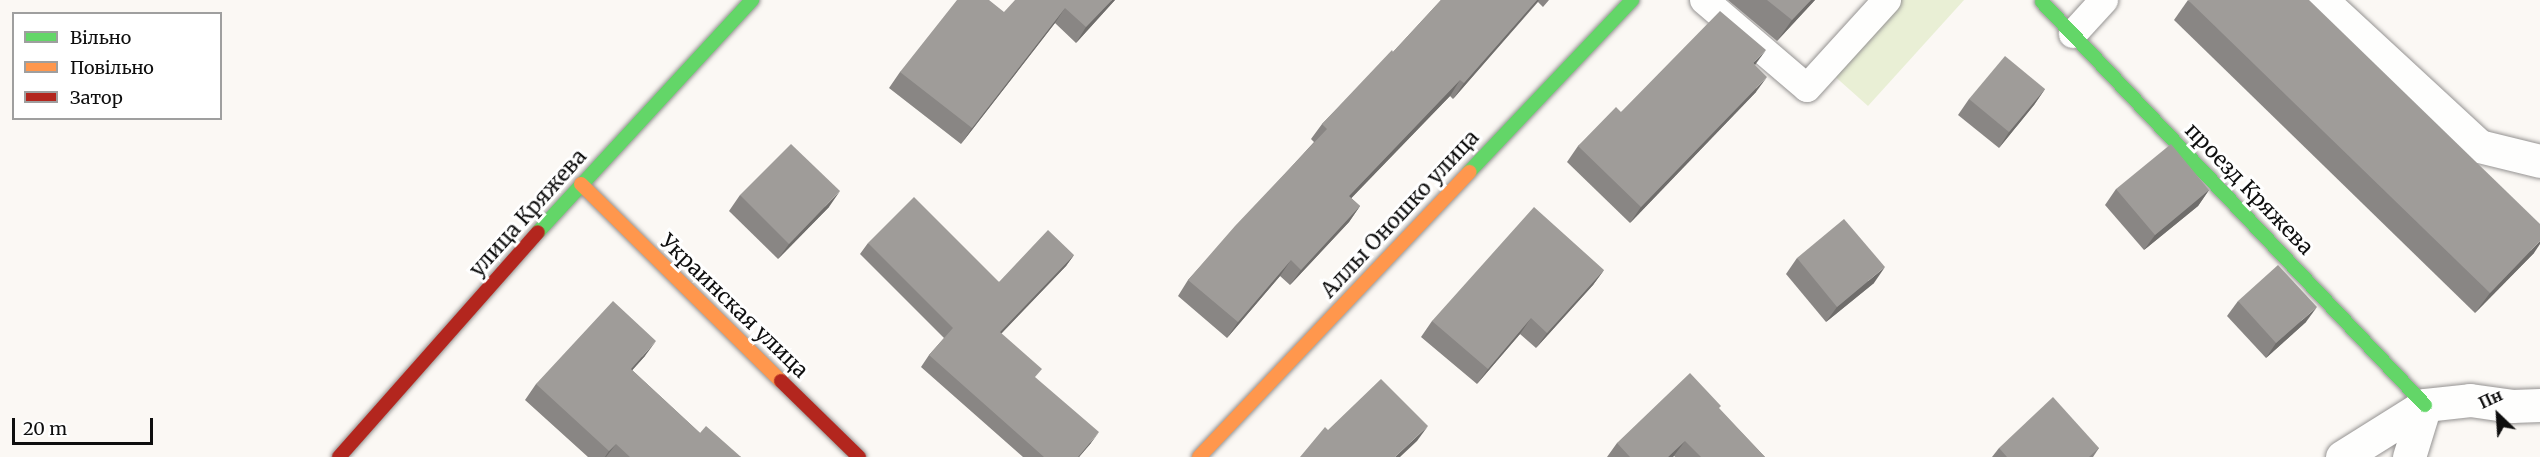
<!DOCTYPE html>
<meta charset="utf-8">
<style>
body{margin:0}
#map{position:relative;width:2540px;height:457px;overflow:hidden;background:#fbf8f4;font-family:Merriweather,serif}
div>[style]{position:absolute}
.green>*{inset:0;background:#e9efd5}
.roads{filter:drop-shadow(0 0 2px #959392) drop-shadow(0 0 2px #959392)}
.lane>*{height:28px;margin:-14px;padding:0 14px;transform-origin:14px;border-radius:14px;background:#fefefd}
.street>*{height:33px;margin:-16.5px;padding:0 16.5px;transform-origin:16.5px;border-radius:16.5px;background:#fefefd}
.fast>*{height:14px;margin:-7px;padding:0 7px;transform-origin:7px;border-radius:7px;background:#63d668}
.slow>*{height:14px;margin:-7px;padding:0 7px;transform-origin:7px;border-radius:7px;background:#ff974d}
.jam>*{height:14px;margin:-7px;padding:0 7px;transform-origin:7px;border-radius:7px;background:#b3261e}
.wall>*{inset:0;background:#898684}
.shaded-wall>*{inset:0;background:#6f6d6b}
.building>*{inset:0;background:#9f9c99}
span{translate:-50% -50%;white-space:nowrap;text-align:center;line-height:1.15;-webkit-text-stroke:6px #fff;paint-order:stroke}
.street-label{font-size:21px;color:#0e0e0e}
.legend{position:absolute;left:12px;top:12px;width:210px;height:108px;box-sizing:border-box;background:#fff;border:2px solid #9f9f9f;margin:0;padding:8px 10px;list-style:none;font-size:18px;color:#0e0e0e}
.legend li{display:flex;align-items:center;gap:12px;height:30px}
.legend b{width:30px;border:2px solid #9f9f9f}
.north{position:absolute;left:2468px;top:385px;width:60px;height:60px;-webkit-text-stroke:4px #fff;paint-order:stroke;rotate:335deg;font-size:16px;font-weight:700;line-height:24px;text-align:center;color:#0e0e0e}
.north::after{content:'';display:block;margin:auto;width:21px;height:27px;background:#0e0e0e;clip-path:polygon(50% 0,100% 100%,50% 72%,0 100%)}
.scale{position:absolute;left:12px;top:418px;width:141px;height:27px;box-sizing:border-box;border:3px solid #0e0e0e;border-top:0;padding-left:8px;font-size:18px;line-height:21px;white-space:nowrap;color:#0e0e0e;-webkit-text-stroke:4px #fff;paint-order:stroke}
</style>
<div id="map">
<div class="green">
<i style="clip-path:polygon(1896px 0,1964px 0,1868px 106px,1831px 73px)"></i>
</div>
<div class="roads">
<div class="lane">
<i style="left:1704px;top:0;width:135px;rotate:40.5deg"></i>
<i style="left:1807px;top:88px;width:119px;rotate:-47.7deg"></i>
<i style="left:2073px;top:34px;width:46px;rotate:-47.6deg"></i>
</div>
<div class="street">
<i style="left:2321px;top:0;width:215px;rotate:42.7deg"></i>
<i style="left:2479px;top:146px;width:63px;rotate:13.8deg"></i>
<i style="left:2342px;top:457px;width:98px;rotate:-32.1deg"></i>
<i style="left:2425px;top:405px;width:45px;rotate:-6.3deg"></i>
<i style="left:2470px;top:400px;width:42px;rotate:8.1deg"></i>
<i style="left:2512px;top:406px;width:28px;rotate:-2deg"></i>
<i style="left:2409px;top:457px;width:54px;rotate:-72.9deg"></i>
</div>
<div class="fast">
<i style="left:2042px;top:2px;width:556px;rotate:46.46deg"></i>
<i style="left:1469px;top:172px;width:237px;rotate:-46.5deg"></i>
<i style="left:538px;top:232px;width:316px;rotate:-47.3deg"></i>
</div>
<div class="slow">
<i style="left:581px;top:184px;width:281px;rotate:44.6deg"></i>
<i style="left:1199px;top:457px;width:393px;rotate:-46.5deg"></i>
</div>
<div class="jam">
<i style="left:781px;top:381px;width:109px;rotate:44.3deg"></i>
<i style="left:339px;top:457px;width:300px;rotate:-48.5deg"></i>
</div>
</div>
<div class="wall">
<i style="clip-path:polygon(1115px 0,1076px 43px,1055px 23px,961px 144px,889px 88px,900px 72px,1004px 12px)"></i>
<i style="clip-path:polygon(1441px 0,1549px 0,1543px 7px,1538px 2px,1453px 99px,1450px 96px,1351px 198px,1360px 206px,1349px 222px,1290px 285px,1280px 276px,1227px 338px,1178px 296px,1188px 280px,1314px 142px,1311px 139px,1322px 124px,1393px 52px)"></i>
<i style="clip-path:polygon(1728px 0,1815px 0,1777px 41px)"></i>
<i style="clip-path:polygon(2188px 0,2534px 253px,2475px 313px,2174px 20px)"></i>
<i style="clip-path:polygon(1755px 65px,1756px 92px,1630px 223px,1567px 162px,1578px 146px,1621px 112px)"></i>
<i style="clip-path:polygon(2045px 89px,2034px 105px,1999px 148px,1958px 115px,1969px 99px)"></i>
<i style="clip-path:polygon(2116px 189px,2209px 190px,2198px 206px,2144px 250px,2105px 205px)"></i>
<i style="clip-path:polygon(740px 195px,829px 207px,778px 259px,729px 211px)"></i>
<i style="clip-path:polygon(868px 243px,999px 282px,1074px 255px,1066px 266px,1001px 334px,1035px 378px,1091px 443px,1079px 457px,1023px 457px,921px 367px,929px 355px,944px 338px,860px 254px)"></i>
<i style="clip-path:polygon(1797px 258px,1874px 283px,1826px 322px,1786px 274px)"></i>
<i style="clip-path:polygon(1604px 270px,1593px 285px,1536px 348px,1520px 334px,1477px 384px,1421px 337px,1432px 321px)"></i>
<i style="clip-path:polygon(2238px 301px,2306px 322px,2266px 358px,2227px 316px)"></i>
<i style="clip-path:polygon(645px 356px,632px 370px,700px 433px,741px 457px,588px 457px,525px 400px,536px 384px)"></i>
<i style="clip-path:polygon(1719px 409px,1765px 457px,1675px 457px,1674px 456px,1673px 457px,1607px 457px,1617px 443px)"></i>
<i style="clip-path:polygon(1999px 448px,2099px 448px,2093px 457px,1992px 457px)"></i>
</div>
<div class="shaded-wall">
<i style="clip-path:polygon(1112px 0,1115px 0,1076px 43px,1086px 27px)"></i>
<i style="clip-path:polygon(1537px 0,1539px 0,1453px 99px,1464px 83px)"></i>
<i style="clip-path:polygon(1811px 0,1815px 0,1777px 41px,1792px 20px)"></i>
<i style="clip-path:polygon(1065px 8px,1055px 23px,961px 144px,972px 128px)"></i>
<i style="clip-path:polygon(1766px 50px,1755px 65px,1753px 63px)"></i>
<i style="clip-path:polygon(1767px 77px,1756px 92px,1630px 223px,1641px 207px)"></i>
<i style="clip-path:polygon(1460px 80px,1450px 96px,1338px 212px,1349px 196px)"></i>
<i style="clip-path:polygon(2045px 89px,2034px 105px,1999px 148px,2009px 132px)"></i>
<i style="clip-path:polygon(2209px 190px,2198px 206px,2144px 250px,2155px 235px)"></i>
<i style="clip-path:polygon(840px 191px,829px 207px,778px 259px,789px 244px)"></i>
<i style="clip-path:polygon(1360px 206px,1349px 222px,1290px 285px,1301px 270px)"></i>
<i style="clip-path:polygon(2540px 241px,2540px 244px,2534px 253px,2475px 313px,2490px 293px)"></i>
<i style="clip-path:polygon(1074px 255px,1066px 266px,991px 344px,1000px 332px)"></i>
<i style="clip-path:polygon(1291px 260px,1280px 276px,1227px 338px,1238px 322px)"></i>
<i style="clip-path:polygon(1885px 267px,1874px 283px,1826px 322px,1837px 307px)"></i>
<i style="clip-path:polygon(1604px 270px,1593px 285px,1536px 348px,1547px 333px)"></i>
<i style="clip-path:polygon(2317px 307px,2306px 322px,2266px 358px,2276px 343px)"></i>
<i style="clip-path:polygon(1531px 318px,1520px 334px,1477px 384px,1488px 369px)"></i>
<i style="clip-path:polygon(656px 341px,645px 356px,620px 384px,631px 369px)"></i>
<i style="clip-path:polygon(1428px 426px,1417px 441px,1400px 457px,1395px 457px)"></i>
<i style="clip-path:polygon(1099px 432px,1091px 443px,1079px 457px,1078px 457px)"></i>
<i style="clip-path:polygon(1685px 441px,1673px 457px,1668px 457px)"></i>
<i style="clip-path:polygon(616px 444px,606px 457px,605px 457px,609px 451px)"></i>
</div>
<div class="building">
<i style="clip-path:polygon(957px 0,989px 0,1004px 12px,1015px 0,1112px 0,1086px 27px,1065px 8px,972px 128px,900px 72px)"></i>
<i style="clip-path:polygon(1441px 0,1537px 0,1464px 83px,1460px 80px,1349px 196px,1360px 206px,1301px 270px,1291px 260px,1238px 322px,1188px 280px,1235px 226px,1327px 129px,1322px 124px,1392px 50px,1393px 52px)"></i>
<i style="clip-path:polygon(1767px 0,1811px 0,1792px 20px)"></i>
<i style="clip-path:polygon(2188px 0,2309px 0,2540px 224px,2540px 241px,2490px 293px)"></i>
<i style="clip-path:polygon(1720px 11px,1766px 50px,1753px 63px,1767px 77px,1641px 207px,1578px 146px,1616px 107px,1621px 112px)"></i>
<i style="clip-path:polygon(2005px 56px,2045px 89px,2009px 132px,1969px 99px)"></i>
<i style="clip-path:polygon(791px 144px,840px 191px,789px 244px,740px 195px)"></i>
<i style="clip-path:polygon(2171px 144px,2209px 190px,2155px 235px,2116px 189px)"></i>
<i style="clip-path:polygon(914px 197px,999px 282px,1048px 230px,1074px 255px,1000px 332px,1042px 369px,1035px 377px,1099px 432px,1078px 457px,1044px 457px,929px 355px,953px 328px,868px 243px)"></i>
<i style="clip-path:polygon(1534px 207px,1604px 270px,1547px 333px,1531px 318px,1488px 369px,1432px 321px)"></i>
<i style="clip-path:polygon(1844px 219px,1885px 267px,1837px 307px,1797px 258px)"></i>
<i style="clip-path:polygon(2278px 265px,2317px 307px,2276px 343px,2238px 301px)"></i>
<i style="clip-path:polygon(613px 301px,656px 341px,631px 369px,700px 433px,706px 426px,741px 457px,630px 457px,616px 444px,609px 451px,536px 384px)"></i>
<i style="clip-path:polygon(1690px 373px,1721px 406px,1719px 408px,1765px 457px,1701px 457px,1685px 441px,1668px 457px,1630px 457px,1617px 443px)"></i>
<i style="clip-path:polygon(1381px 379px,1428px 426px,1395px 457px,1300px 457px,1325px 427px,1328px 430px)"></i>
<i style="clip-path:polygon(2053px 397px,2099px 448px,2089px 457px,2007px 457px,1999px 448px)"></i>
</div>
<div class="street-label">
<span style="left:2249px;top:189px;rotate:46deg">проезд Кряжева</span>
<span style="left:528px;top:213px;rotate:-48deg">улица Кряжева</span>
<span style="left:1400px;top:214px;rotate:-47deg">Аллы Оношко улица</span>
<span style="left:734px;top:306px;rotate:44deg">Украинская улица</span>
</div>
<ul class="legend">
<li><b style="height:8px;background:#63d668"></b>Вільно</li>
<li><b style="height:8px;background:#ff974d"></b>Повільно</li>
<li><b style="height:8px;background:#b3261e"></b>Затор</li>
</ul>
<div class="north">Пн</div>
<div class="scale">20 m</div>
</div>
